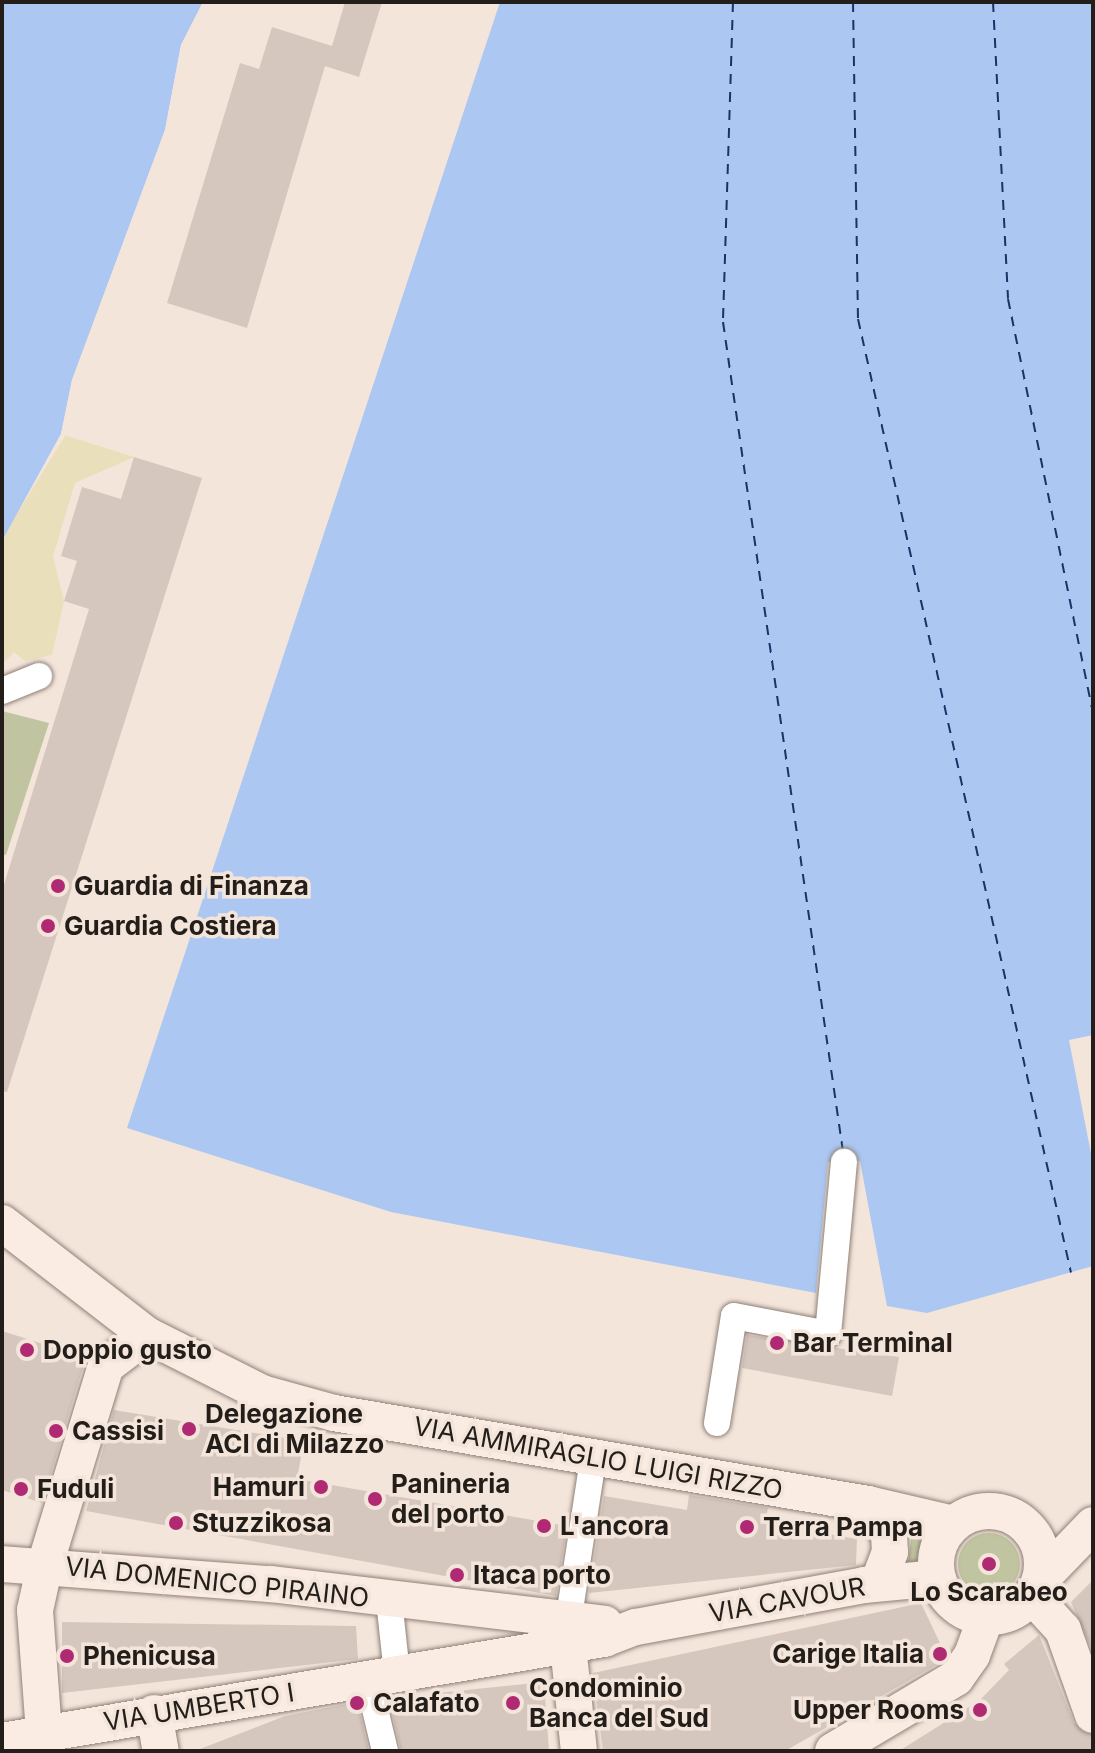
<!DOCTYPE html>
<style>
body{margin:0}
#map{position:relative;width:1095px;height:1753px;overflow:hidden;background:#f4e5db;font-family:Inter,sans-serif}
div>[style]{position:absolute}
.green>*{inset:0;background:#c0c4a0}
.round{border-radius:50%}
.sand>*{inset:0;background:#e9dfba}
.water>*{inset:0;background:#abc7f2}
.pier>*{inset:0;background:#f4e5db}
.ferry>*{height:2px;margin-top:-1px;transform-origin:0;background:repeating-linear-gradient(90deg,#153568 0 10px,transparent 0 18px)}
.building>*{inset:0;background:#d6c7be}
.roads{filter:drop-shadow(0 0 2px #8e8178) drop-shadow(0 0 2px #8e8178)}
.street>*{height:26px;margin:-13px;padding:0 13px;transform-origin:13px;border-radius:13px;background:#fff}
.secondary>*{height:36px;margin:-18px;padding:0 18px;transform-origin:18px;border-radius:18px;background:#fbece3}
.secondary>.ring{margin:-18px;padding:0;box-sizing:content-box;background:none;border:36px solid #fbece3;border-radius:50%}
.dots>*{width:22px;height:22px;translate:-50% -50%;box-sizing:border-box;border:4px solid #f4e5db;border-radius:50%}
span{translate:-50% -50%;white-space:nowrap;text-align:center;line-height:1.15;-webkit-text-stroke:7px #f4e5db;paint-order:stroke}
.poi-label{font-size:26px;color:#231e1a;font-weight:700}
.left{translate:0 -50%;text-align:left}
.right{translate:-100% -50%;text-align:right}
.street-label{font-size:26px;color:#231e1a}
.frame{position:absolute;inset:0;border:4px solid #231e1a;pointer-events:none}
</style>
<div id="map">
<div class="green">
<i style="clip-path:polygon(2px 711px,49px 723px,6px 855px,2px 854px)"></i>
<i style="clip-path:polygon(912px 1533px,923px 1533px,917px 1566px,908px 1562px)"></i>
<i class="round" style="left:958px;top:1533px;width:62px;height:62px"></i>
</div>
<div class="sand">
<i style="clip-path:polygon(61px 434px,134px 457px,75px 483px,53px 556px,64px 601px,52px 655px,25px 661px,14px 652px,2px 664px,2px 541px)"></i>
</div>
<div class="water">
<i style="clip-path:polygon(2px 2px,203px 2px,181px 45px,165px 130px,72px 380px,61px 434px,2px 541px)"></i>
<i style="clip-path:polygon(500px 2px,1093px 2px,1093px 1035px,1069px 1040px,1093px 1164px,1093px 1266px,927px 1313px,887px 1306px,860px 1161px,828px 1162px,816px 1293px,391px 1212px,127px 1128px)"></i>
</div>
<div class="pier">
<i style="clip-path:polygon(203px 2px,207px 2px,185px 46px,169px 131px,76px 381px,65px 436px,17px 514px,61px 434px,72px 380px,165px 130px,181px 45px)"></i>
</div>
<div class="ferry">
<i style="left:733px;top:2px;width:320px;rotate:91.8deg"></i>
<i style="left:723px;top:322px;width:839px;rotate:81.77deg"></i>
<i style="left:853px;top:2px;width:317px;rotate:89.1deg"></i>
<i style="left:858px;top:319px;width:977px;rotate:77.41deg"></i>
<i style="left:993px;top:2px;width:297px;rotate:87.1deg"></i>
<i style="left:1008px;top:299px;width:422px;rotate:78.4deg"></i>
</div>
<div class="building">
<i style="clip-path:polygon(345px 2px,382px 2px,359px 77px,325px 66px,247px 328px,167px 303px,240px 63px,259px 69px,272px 27px,332px 46px)"></i>
<i style="clip-path:polygon(134px 457px,202px 478px,7px 1092px,2px 1091px,2px 891px,89px 609px,64px 601px,77px 561px,61px 556px,82px 487px,121px 499px)"></i>
<i style="clip-path:polygon(2px 1331px,78px 1355px,83px 1367px,42px 1503px,2px 1490px)"></i>
<i style="clip-path:polygon(747px 1335px,899px 1357px,892px 1396px,742px 1368px)"></i>
<i style="clip-path:polygon(114px 1410px,304px 1441px,297px 1479px,567px 1526px,556px 1596px,86px 1511px)"></i>
<i style="clip-path:polygon(689px 1495px,768px 1508px,765px 1523px,857px 1539px,856px 1565px,589px 1593px,604px 1496px,687px 1510px)"></i>
<i style="clip-path:polygon(1093px 1580px,1093px 1652px,1071px 1602px)"></i>
<i style="clip-path:polygon(921px 1603px,946px 1656px,941px 1662px,785px 1751px,603px 1751px,593px 1673px)"></i>
<i style="clip-path:polygon(62px 1622px,356px 1626px,358px 1659px,62px 1693px)"></i>
<i style="clip-path:polygon(1039px 1635px,1074px 1723px,1093px 1735px,1093px 1751px,899px 1751px,980px 1700px,1009px 1670px,1004px 1664px)"></i>
<i style="clip-path:polygon(544px 1682px,549px 1751px,401px 1751px,389px 1698px)"></i>
<i style="clip-path:polygon(357px 1702px,369px 1751px,195px 1751px,285px 1716px)"></i>
</div>
<div class="roads">
<div class="street">
<i style="left:2px;top:691px;width:40px;rotate:-22deg"></i>
<i style="left:717px;top:1423px;width:108px;rotate:-81deg"></i>
<i style="left:734px;top:1316px;width:96px;rotate:10.8deg"></i>
<i style="left:828px;top:1334px;width:173px;rotate:-84.7deg"></i>
<i style="left:389px;top:1600px;width:74px;rotate:83.8deg"></i>
<i style="left:568px;top:1623px;width:166px;rotate:-81.3deg"></i>
<i style="left:368px;top:1680px;width:73px;rotate:76.5deg"></i>
</div>
<div class="secondary">
<i style="left:2px;top:1223px;width:183px;rotate:37.7deg"></i>
<i style="left:147px;top:1335px;width:129px;rotate:26.8deg"></i>
<i style="left:262px;top:1393px;width:75px;rotate:15.5deg"></i>
<i style="left:334px;top:1413px;width:542px;rotate:9.67deg"></i>
<i style="left:868px;top:1504px;width:87px;rotate:13.2deg"></i>
<i style="left:868px;top:1504px;width:37px;rotate:55deg"></i>
<i style="left:889px;top:1534px;width:18px;rotate:87deg"></i>
<i style="left:890px;top:1552px;width:33px;rotate:111deg"></i>
<i class="ring" style="left:936px;top:1511px;width:70px;height:70px"></i>
<i style="left:2px;top:1564px;width:270px;rotate:4.3deg"></i>
<i style="left:271px;top:1584px;width:336px;rotate:6.8deg"></i>
<i style="left:1041px;top:1579px;width:75px;rotate:-46.1deg"></i>
<i style="left:1032px;top:1596px;width:46px;rotate:47.6deg"></i>
<i style="left:1063px;top:1630px;width:90px;rotate:70.6deg"></i>
<i style="left:568px;top:1645px;width:107px;rotate:84.1deg"></i>
<i style="left:154px;top:1713px;width:39px;rotate:80deg"></i>
<i style="left:44px;top:1733px;width:123px;rotate:-94.2deg"></i>
<i style="left:35px;top:1610px;width:46px;rotate:-77.5deg"></i>
<i style="left:45px;top:1565px;width:208px;rotate:-73deg"></i>
<i style="left:106px;top:1366px;width:51px;rotate:-37.1deg"></i>
<i style="left:2px;top:1741px;width:611px;rotate:-9.62deg"></i>
<i style="left:604px;top:1639px;width:34px;rotate:-21deg"></i>
<i style="left:636px;top:1627px;width:232px;rotate:-10.4deg"></i>
<i style="left:864px;top:1585px;width:74px;rotate:-5.4deg"></i>
<i style="left:833px;top:1751px;width:143px;rotate:-30.7deg"></i>
<i style="left:956px;top:1678px;width:28px;rotate:-55deg"></i>
<i style="left:972px;top:1655px;width:40px;rotate:-69.8deg"></i>
</div>
</div>
<div class="dots">
<i style="left:58px;top:886px;background:#af2a72"></i>
<i style="left:48px;top:926px;background:#af2a72"></i>
<i style="left:777px;top:1343px;background:#af2a72"></i>
<i style="left:27px;top:1350px;background:#af2a72"></i>
<i style="left:189px;top:1429px;background:#af2a72"></i>
<i style="left:56px;top:1431px;background:#af2a72"></i>
<i style="left:321px;top:1487px;background:#af2a72"></i>
<i style="left:21px;top:1489px;background:#af2a72"></i>
<i style="left:375px;top:1499px;background:#af2a72"></i>
<i style="left:176px;top:1523px;background:#af2a72"></i>
<i style="left:544px;top:1526px;background:#af2a72"></i>
<i style="left:747px;top:1527px;background:#af2a72"></i>
<i style="left:989px;top:1564px;background:#af2a72"></i>
<i style="left:457px;top:1575px;background:#af2a72"></i>
<i style="left:940px;top:1654px;background:#af2a72"></i>
<i style="left:67px;top:1656px;background:#af2a72"></i>
<i style="left:357px;top:1703px;background:#af2a72"></i>
<i style="left:513px;top:1703px;background:#af2a72"></i>
<i style="left:980px;top:1710px;background:#af2a72"></i>
</div>
<div class="poi-label">
<span class="left" style="left:74px;top:886px">Guardia di Finanza</span>
<span class="left" style="left:64px;top:926px">Guardia Costiera</span>
<span class="left" style="left:793px;top:1343px">Bar Terminal</span>
<span class="left" style="left:43px;top:1350px">Doppio gusto</span>
<span class="left" style="left:205px;top:1429px">Delegazione<br>ACI di Milazzo</span>
<span class="left" style="left:72px;top:1431px">Cassisi</span>
<span class="left" style="left:391px;top:1499px">Panineria<br>del porto</span>
<span class="right" style="left:305px;top:1487px">Hamuri</span>
<span class="left" style="left:37px;top:1489px">Fuduli</span>
<span class="left" style="left:192px;top:1523px">Stuzzikosa</span>
<span class="left" style="left:560px;top:1526px">L'ancora</span>
<span class="left" style="left:763px;top:1527px">Terra Pampa</span>
<span class="left" style="left:473px;top:1575px">Itaca porto</span>
<span style="left:989px;top:1592px">Lo Scarabeo</span>
<span class="right" style="left:924px;top:1654px">Carige Italia</span>
<span class="left" style="left:83px;top:1656px">Phenicusa</span>
<span class="left" style="left:529px;top:1703px">Condominio<br>Banca del Sud</span>
<span class="left" style="left:373px;top:1703px">Calafato</span>
<span class="right" style="left:964px;top:1710px">Upper Rooms</span>
</div>
<div class="street-label">
<span style="left:598px;top:1458px;rotate:10deg">VIA AMMIRAGLIO LUIGI RIZZO</span>
<span style="left:217px;top:1582px;rotate:6deg">VIA DOMENICO PIRAINO</span>
<span style="left:787px;top:1600px;rotate:-10deg">VIA CAVOUR</span>
<span style="left:199px;top:1707px;rotate:-9deg">VIA UMBERTO I</span>
</div>
<div class="frame"></div>
</div>
